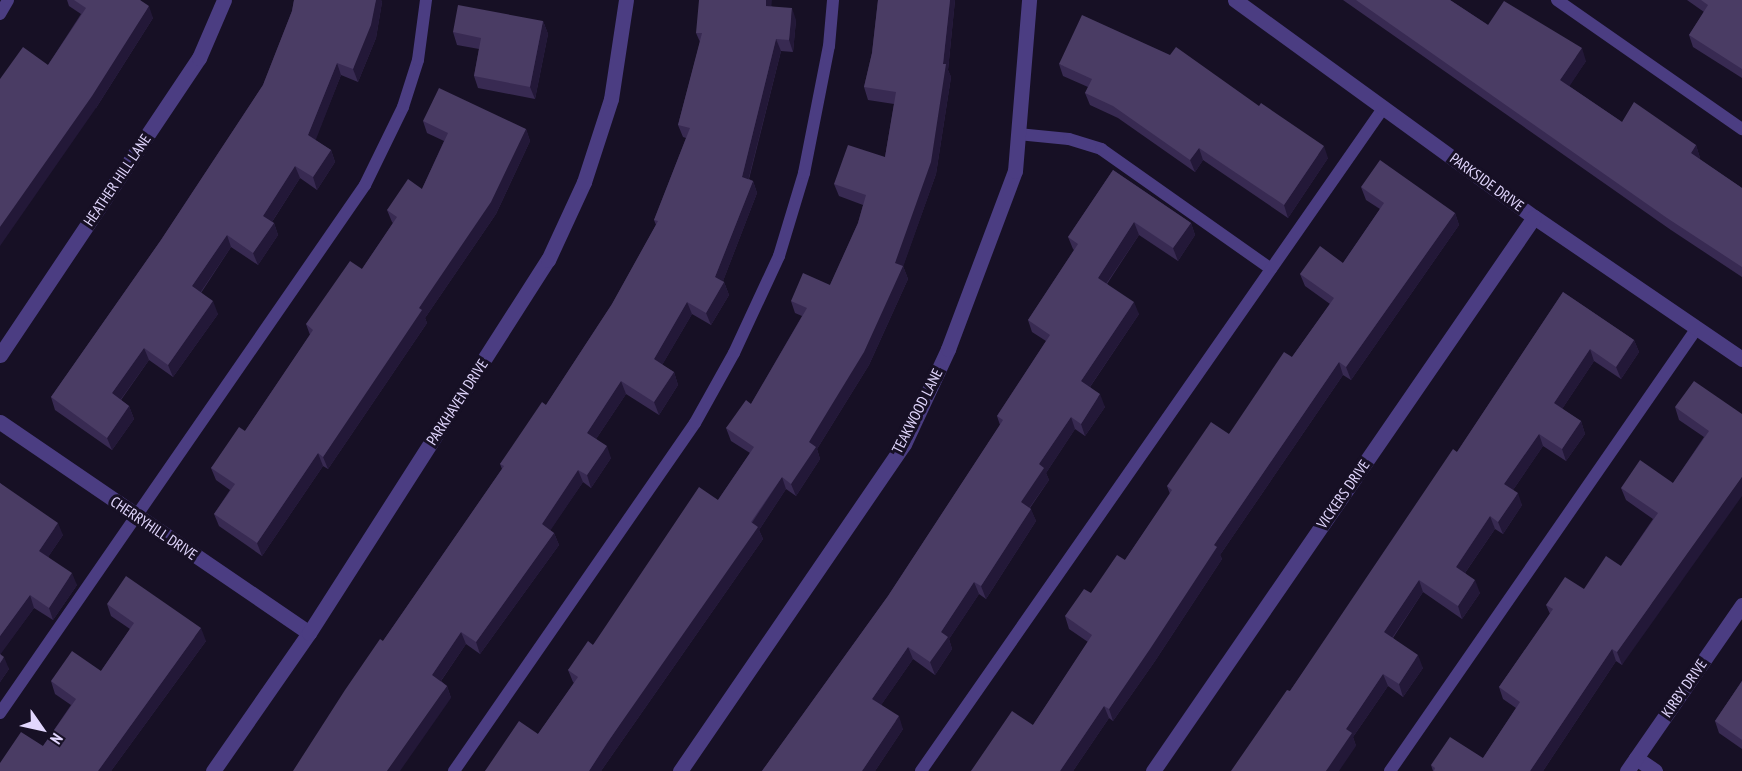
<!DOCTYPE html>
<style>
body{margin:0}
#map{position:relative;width:1742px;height:771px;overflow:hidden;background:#171025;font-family:"PT Sans Narrow",sans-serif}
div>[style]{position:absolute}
.service>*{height:12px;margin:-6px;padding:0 6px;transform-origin:6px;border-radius:6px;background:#4b3d82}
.minor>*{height:15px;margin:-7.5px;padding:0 7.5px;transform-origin:7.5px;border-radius:7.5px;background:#4b3d82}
.tertiary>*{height:15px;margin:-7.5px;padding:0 7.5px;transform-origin:7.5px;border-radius:7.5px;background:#4b3d82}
.wall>*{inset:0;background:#382a52}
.shaded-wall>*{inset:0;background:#231838}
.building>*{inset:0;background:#4a3c64}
span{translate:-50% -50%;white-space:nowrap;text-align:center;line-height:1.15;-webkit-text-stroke:6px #171025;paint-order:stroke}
.street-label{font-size:15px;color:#e1d6fd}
.north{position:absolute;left:12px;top:699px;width:60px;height:60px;-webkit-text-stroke:4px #171025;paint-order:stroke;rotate:124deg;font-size:16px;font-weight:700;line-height:24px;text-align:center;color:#e1d6fd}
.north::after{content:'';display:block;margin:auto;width:21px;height:27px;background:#e1d6fd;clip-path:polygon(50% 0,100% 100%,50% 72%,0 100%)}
</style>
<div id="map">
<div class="service">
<i style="left:1557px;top:0;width:226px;rotate:34.9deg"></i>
<i style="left:0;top:14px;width:16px;rotate:-60deg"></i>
<i style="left:1018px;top:134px;width:51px;rotate:5.6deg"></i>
<i style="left:1069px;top:139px;width:34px;rotate:17deg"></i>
<i style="left:1101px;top:149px;width:208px;rotate:35.2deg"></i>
<i style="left:0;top:713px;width:642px;rotate:-55.34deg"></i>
<i style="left:365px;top:185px;width:87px;rotate:-64deg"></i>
<i style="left:403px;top:107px;width:49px;rotate:-72.3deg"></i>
<i style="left:418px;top:60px;width:61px;rotate:-82.4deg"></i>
<i style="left:454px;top:771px;width:423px;rotate:-55.3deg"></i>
<i style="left:695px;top:423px;width:80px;rotate:-60.9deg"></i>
<i style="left:734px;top:353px;width:107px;rotate:-65.1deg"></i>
<i style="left:779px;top:256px;width:87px;rotate:-73.2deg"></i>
<i style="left:804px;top:173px;width:129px;rotate:-78.9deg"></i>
<i style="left:829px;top:46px;width:46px;rotate:-85deg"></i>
<i style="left:921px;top:771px;width:809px;rotate:-55.11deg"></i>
<i style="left:1390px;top:771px;width:539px;rotate:-55.28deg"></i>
</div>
<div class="minor">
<i style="left:1235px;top:0;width:369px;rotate:36deg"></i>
<i style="left:1534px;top:217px;width:252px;rotate:34.3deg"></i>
<i style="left:0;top:355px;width:358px;rotate:-56.2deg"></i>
<i style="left:199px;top:58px;width:63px;rotate:-66.7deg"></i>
<i style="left:0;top:422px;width:374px;rotate:34.3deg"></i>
<i style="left:1636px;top:758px;width:23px;rotate:34deg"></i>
<i style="left:680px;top:771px;width:396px;rotate:-55.6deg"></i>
<i style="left:904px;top:444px;width:105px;rotate:-65.1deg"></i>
<i style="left:948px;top:349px;width:190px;rotate:-69.4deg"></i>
<i style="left:1015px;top:171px;width:172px;rotate:-85.3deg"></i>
<i style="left:1153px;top:771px;width:672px;rotate:-55.48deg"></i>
<i style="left:1627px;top:771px;width:202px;rotate:-55.3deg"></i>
</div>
<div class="tertiary">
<i style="left:213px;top:771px;width:168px;rotate:-55.2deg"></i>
<i style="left:309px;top:633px;width:443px;rotate:-57.4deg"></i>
<i style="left:548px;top:260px;width:86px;rotate:-65.2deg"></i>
<i style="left:584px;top:182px;width:87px;rotate:-72deg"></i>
<i style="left:611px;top:99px;width:100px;rotate:-81.4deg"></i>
</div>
<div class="wall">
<i style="clip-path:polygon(67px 0,140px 0,153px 18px,96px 108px,48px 65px,81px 14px,69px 6px)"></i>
<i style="clip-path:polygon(294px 0,381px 0,382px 2px,376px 38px,358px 82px,341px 75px,315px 140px,331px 150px,335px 162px,317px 190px,300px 178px,272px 222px,274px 223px,278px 235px,258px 265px,231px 247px,201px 293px,218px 314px,173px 377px,149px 360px,121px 400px,129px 406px,134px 419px,112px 450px,55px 410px,51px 397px,161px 240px,263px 85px,292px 11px)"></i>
<i style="clip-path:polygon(878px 0,955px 0,948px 70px,951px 77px,936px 174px,903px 266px,908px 279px,869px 365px,817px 449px,820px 459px,796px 496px,786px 489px,759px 530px,763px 539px,601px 771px,485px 771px,538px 734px,574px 683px,573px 682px,568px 670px,593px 645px,718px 500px,750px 453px,731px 441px,726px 428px,751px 404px,802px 316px,795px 313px,791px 301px,830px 285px,858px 223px,863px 205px,839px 196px,834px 184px,885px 157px,894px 104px,868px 100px,864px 87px,872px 53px)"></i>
<i style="clip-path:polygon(1343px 0,1450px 0,1488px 25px,1586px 61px,1569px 86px,1622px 122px,1696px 145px,1700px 158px,1699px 159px,1742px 188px,1742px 277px,1671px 230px)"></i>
<i style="clip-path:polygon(1687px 0,1742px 0,1742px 78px,1693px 47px,1689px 35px,1704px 12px)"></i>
<i style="clip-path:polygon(771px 6px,796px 20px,793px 52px,781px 51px,749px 179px,753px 181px,757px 193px,723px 281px,724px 282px,729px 295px,711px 325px,692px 314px,662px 365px,674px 372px,678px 385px,659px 415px,626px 394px,596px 439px,611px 458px,591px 488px,583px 482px,550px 530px,554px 533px,559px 545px,480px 654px,466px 644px,441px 681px,447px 686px,451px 698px,383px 641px,502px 469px,500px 464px,546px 405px,612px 304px,656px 225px,654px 220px,686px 138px,683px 137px,678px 125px,700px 42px,696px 33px)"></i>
<i style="clip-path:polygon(543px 21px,548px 34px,535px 99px,478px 88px,474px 76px,479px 49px,457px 45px,453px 32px)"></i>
<i style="clip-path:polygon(1059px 64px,1328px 158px,1288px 218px,1203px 160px,1195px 172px,1118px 118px,1090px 105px,1085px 93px,1088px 87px,1063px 76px)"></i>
<i style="clip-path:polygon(423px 121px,526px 129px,530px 141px,496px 214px,425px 318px,427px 323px,328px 469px,323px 466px,262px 556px,219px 526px,214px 514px,230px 490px,216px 480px,211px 468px,245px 431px,310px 335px,306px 324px,362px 269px,393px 223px,392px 222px,387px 210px,422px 189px,444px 141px,427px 133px)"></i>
<i style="clip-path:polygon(1113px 170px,1191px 223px,1195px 235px,1178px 261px,1139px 235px,1107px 284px,1139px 314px,1090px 387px,1105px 407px,1085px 436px,1075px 429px,1046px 473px,1049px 480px,1030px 508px,1036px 521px,986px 599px,979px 594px,949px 639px,952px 649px,935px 675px,913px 659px,881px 705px,903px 729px,875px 771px,762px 771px,888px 596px,1000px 425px,997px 416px,1046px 341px,1032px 332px,1028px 320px,1074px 250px,1073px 249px,1068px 237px)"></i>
<i style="clip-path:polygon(1361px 187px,1455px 213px,1459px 225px,1351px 380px,1343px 375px,1220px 555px,1222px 559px,1155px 661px,1113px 721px,1109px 718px,1073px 771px,971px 771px,1033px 725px,1088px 642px,1069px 629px,1065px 616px,1091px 593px,1125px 560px,1170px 494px,1167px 486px,1229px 434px,1292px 357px,1330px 304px,1305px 286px,1300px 274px,1343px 263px,1380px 209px,1366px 200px)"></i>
<i style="clip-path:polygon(1563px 292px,1634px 340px,1639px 352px,1621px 379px,1594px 361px,1562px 409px,1581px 421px,1585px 434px,1566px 461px,1543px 446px,1513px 490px,1522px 505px,1503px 534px,1495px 529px,1465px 573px,1480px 593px,1462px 619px,1423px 592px,1393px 638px,1423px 668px,1403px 697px,1388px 686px,1353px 737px,1356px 746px,1290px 691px,1457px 452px)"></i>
<i style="clip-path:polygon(1675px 407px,1742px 414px,1622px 665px,1616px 661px,1543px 771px,1433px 771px,1431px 765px,1483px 758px,1516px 708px,1503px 699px,1499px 687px,1550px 614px,1546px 605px,1584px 589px,1621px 566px,1653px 519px,1626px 500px,1621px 488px,1673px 483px,1704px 437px,1679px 420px)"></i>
<i style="clip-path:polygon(0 483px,63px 535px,48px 557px,77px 585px,53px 620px,34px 608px,0 654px,9px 669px,0 682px)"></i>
<i style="clip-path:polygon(107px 604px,206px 641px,111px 771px,0 771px,43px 746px,71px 705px,55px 694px,51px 681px,101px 671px,130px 629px,111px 616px)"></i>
<i style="clip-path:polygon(1742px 681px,1742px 749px,1719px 733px,1715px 721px)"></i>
</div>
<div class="shaded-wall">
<i style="clip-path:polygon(376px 0,381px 0,382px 2px,376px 38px,358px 82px,353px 69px)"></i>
<i style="clip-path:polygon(766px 0,772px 0,770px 18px,766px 6px)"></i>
<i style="clip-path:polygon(950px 0,955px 0,948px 70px,951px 77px,936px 174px,902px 270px,903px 266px,908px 279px,869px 365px,817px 449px,820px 459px,796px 496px,791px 484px,809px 442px,895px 263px,943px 64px)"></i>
<i style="clip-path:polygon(149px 6px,153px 18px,96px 108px,0 246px,0 227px)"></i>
<i style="clip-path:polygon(792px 8px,796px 20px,793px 52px,789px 40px)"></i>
<i style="clip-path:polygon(543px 21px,548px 34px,535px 99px,530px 87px)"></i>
<i style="clip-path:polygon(776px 39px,781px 51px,746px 189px,742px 177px)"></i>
<i style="clip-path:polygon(1582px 48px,1586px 61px,1565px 93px,1560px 80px)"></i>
<i style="clip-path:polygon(337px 63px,341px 75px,313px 147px,308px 135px)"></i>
<i style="clip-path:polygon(526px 129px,530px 141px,496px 214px,425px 318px,427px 323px,328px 469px,323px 457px,419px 308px)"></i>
<i style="clip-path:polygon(1696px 145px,1700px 158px,1695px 165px,1691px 153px)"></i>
<i style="clip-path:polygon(1324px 146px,1328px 158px,1288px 218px,1284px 205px)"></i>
<i style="clip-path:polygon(1199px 148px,1203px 160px,1195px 172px,1190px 160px)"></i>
<i style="clip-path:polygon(331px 150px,335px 162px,317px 190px,313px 177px)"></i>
<i style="clip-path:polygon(295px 166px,300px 178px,268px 228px,263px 216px)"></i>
<i style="clip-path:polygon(753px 181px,757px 193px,720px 289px,715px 277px)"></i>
<i style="clip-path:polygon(1455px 213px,1459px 225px,1351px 380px,1346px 367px)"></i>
<i style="clip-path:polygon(1134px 222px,1139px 235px,1102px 290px,1098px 278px)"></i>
<i style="clip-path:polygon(274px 223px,278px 235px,258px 265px,253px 253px)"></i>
<i style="clip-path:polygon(1191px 223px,1195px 235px,1178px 261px,1173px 248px)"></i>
<i style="clip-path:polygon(227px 235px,231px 247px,196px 299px,192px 286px)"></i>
<i style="clip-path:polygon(724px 282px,729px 295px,711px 325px,706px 313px)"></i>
<i style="clip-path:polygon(213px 301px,218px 314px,173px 377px,168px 365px)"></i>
<i style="clip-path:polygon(687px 302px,692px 314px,658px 372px,654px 359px)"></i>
<i style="clip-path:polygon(1134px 302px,1139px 314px,1085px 394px,1081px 381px)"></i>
<i style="clip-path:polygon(1634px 340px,1639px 352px,1621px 379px,1616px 367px)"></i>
<i style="clip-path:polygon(144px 348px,149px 360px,116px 406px,112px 393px)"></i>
<i style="clip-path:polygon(1590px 349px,1594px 361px,1558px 415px,1554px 403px)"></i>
<i style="clip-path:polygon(1339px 362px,1343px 375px,1220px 555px,1222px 559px,1155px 661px,1113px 721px,1109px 709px,1214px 545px)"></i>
<i style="clip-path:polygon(674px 372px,678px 385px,659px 415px,654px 402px)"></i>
<i style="clip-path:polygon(621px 381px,626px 394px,592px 445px,587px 433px)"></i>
<i style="clip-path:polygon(1100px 394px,1105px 407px,1085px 436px,1081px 424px)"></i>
<i style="clip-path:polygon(129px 406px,134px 419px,112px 450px,107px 438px)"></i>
<i style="clip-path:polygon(1071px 417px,1075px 429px,1046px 473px,1049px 480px,1025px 514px,1021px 502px,1039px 464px)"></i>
<i style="clip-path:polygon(1581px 421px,1585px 434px,1566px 461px,1562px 449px)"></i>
<i style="clip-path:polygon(1539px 434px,1543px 446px,1509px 496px,1504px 484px)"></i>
<i style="clip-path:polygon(607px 446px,611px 458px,591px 488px,587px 475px)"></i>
<i style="clip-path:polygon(318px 453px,323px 466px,262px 556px,257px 543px)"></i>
<i style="clip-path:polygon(578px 470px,583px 482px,546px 537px,542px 524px)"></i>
<i style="clip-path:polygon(782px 477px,786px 489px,759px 530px,763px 539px,601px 771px,589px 771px)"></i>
<i style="clip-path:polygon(1742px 477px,1742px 496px,1622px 665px,1617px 652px)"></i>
<i style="clip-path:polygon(1518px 493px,1522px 505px,1503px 534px,1498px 522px)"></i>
<i style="clip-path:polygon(1031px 509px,1036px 521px,986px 599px,981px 586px)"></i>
<i style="clip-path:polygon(1490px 516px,1495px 529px,1460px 580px,1456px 567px)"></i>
<i style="clip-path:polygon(58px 523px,63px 535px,44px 563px,39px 551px)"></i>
<i style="clip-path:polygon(554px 533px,559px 545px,480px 654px,476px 642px)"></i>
<i style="clip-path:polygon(72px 573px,77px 585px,53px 620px,49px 608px)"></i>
<i style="clip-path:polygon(1419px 580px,1423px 592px,1388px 644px,1384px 632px)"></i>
<i style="clip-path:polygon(1475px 580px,1480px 593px,1462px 619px,1458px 606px)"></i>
<i style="clip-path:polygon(974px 582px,979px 594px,949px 639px,952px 649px,935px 675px,930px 662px,941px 632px)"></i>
<i style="clip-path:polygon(30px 595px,34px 608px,0 655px,0 636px)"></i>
<i style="clip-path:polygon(201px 628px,206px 641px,111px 771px,98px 771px)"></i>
<i style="clip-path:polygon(461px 632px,466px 644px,436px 688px,432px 675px)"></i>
<i style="clip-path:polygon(908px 647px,913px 659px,877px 711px,872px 699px)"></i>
<i style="clip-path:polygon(1612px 649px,1616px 661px,1543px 771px,1530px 771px)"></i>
<i style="clip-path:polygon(1418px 655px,1423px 668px,1403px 697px,1399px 684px)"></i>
<i style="clip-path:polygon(4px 657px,9px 669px,0 682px,0 663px)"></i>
<i style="clip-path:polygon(1383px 674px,1388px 686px,1353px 737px,1356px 746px,1339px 771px,1326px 771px,1346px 729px)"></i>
<i style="clip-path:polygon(447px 686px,451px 698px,400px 771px,387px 771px)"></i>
<i style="clip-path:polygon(1104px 706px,1109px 718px,1073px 771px,1060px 771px)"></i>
<i style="clip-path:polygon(899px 716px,903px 729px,875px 771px,862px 771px)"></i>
</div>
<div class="building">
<i style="clip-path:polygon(74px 0,140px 0,149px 6px,92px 96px,0 227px,0 79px,23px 47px,48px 65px,86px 8px)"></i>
<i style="clip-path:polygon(294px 0,376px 0,371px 25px,353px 69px,337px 63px,308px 135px,331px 150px,313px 177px,295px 166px,263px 216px,274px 223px,253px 253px,227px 235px,192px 286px,213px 301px,168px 365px,144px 348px,112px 393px,129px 406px,107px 438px,51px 397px,161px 240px,263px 85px,292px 11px)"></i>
<i style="clip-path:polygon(699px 0,766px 0,766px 6px,792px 8px,789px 40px,776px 39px,742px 177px,753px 181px,715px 277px,724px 282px,706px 313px,687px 302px,654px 359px,674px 372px,654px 402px,621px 381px,587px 433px,607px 446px,587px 475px,578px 470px,542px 524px,554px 533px,476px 642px,461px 632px,432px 675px,447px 686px,387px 771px,293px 771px,345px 690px,380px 639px,383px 641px,504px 466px,500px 464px,542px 402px,546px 405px,612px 304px,658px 221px,654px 220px,690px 128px,678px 125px,702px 33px,696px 33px)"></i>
<i style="clip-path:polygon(878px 0,950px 0,943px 64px,946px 64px,931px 162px,895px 263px,903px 266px,864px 352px,809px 442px,816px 447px,791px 484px,782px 477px,751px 522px,758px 527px,607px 743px,589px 771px,485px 771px,519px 721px,538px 734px,578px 677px,568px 670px,588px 641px,593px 645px,699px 487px,718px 500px,754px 447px,726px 428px,746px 400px,751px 404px,807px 308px,791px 301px,803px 273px,830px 285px,858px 223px,866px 195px,834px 184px,848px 145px,885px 157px,896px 92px,864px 87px,872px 53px)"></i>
<i style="clip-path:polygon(1356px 0,1450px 0,1488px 25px,1504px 1px,1582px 48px,1560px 80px,1622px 122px,1634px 102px,1696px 145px,1691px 153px,1742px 188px,1742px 267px,1667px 218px)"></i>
<i style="clip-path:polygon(1701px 0,1742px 0,1742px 69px,1689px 35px,1708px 5px)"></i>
<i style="clip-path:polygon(458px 5px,543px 21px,530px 87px,474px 76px,481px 38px,453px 32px)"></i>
<i style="clip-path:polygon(1082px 15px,1170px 55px,1176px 47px,1259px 106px,1261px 103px,1324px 146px,1284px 205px,1199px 148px,1190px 160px,1113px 106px,1085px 93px,1092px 79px,1059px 64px)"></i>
<i style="clip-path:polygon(439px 88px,526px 129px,491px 202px,419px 308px,422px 310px,323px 457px,318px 453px,257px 543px,214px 514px,235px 484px,211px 468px,239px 427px,245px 431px,313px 330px,306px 324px,350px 261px,362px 269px,397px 217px,387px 210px,408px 179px,422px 189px,448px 133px,423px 121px)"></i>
<i style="clip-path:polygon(1380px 160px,1455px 213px,1346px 367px,1339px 362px,1214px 545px,1217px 547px,1150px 649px,1109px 709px,1104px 706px,1060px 771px,971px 771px,1012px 711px,1033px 725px,1092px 635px,1065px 616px,1084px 589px,1091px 593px,1117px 555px,1125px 560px,1172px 490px,1167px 486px,1211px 422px,1229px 434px,1284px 352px,1292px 357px,1334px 298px,1300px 274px,1320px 246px,1343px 263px,1384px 203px,1361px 187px)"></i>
<i style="clip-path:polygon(1113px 170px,1191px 223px,1173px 248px,1134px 222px,1098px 278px,1134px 302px,1081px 381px,1100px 394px,1081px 424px,1071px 417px,1039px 464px,1044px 468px,1021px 502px,1031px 509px,981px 586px,974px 582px,941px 632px,948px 637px,930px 662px,908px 647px,872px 699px,899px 716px,862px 771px,762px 771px,888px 596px,1003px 420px,997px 416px,1050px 335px,1028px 320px,1078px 244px,1068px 237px)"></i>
<i style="clip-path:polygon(1563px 292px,1634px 340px,1616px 367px,1590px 349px,1554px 403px,1581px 421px,1562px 449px,1539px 434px,1504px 484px,1518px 493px,1498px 522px,1490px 516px,1456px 567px,1475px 580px,1458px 606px,1419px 580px,1384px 632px,1418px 655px,1399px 684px,1383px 674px,1346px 729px,1352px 733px,1326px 771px,1231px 771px,1287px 690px,1290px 691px,1453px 449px,1457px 452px)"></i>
<i style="clip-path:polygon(1694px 381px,1742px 414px,1742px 477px,1617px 652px,1612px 649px,1530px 771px,1434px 771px,1435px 768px,1431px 765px,1450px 737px,1483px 758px,1520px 702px,1499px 687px,1553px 609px,1546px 605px,1565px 577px,1584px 589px,1606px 556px,1621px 566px,1658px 513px,1621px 488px,1640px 460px,1673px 483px,1709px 431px,1675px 407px)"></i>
<i style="clip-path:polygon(0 483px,58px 523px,39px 551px,72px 573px,49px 608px,30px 595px,0 636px)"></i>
<i style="clip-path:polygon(126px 576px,201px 628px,98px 771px,0 771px,0 763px,21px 732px,43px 746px,76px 699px,51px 681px,72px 651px,101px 671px,134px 623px,107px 604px)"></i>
<i style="clip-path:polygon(0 654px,4px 657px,0 663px)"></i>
<i style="clip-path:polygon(1742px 681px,1742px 740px,1715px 721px)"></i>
</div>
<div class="street-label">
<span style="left:117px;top:180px;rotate:-56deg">HEATHER HILL LANE</span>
<span style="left:1487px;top:182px;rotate:36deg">PARKSIDE DRIVE</span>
<span style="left:457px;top:402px;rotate:-57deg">PARKHAVEN DRIVE</span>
<span style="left:917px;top:411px;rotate:-63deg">TEAKWOOD LANE</span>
<span style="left:1343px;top:494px;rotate:-55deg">VICKERS DRIVE</span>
<span style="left:154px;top:528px;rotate:34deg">CHERRYHILL DRIVE</span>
<span style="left:1684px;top:688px;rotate:-55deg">KIRBY DRIVE</span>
</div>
<div class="north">N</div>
</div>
